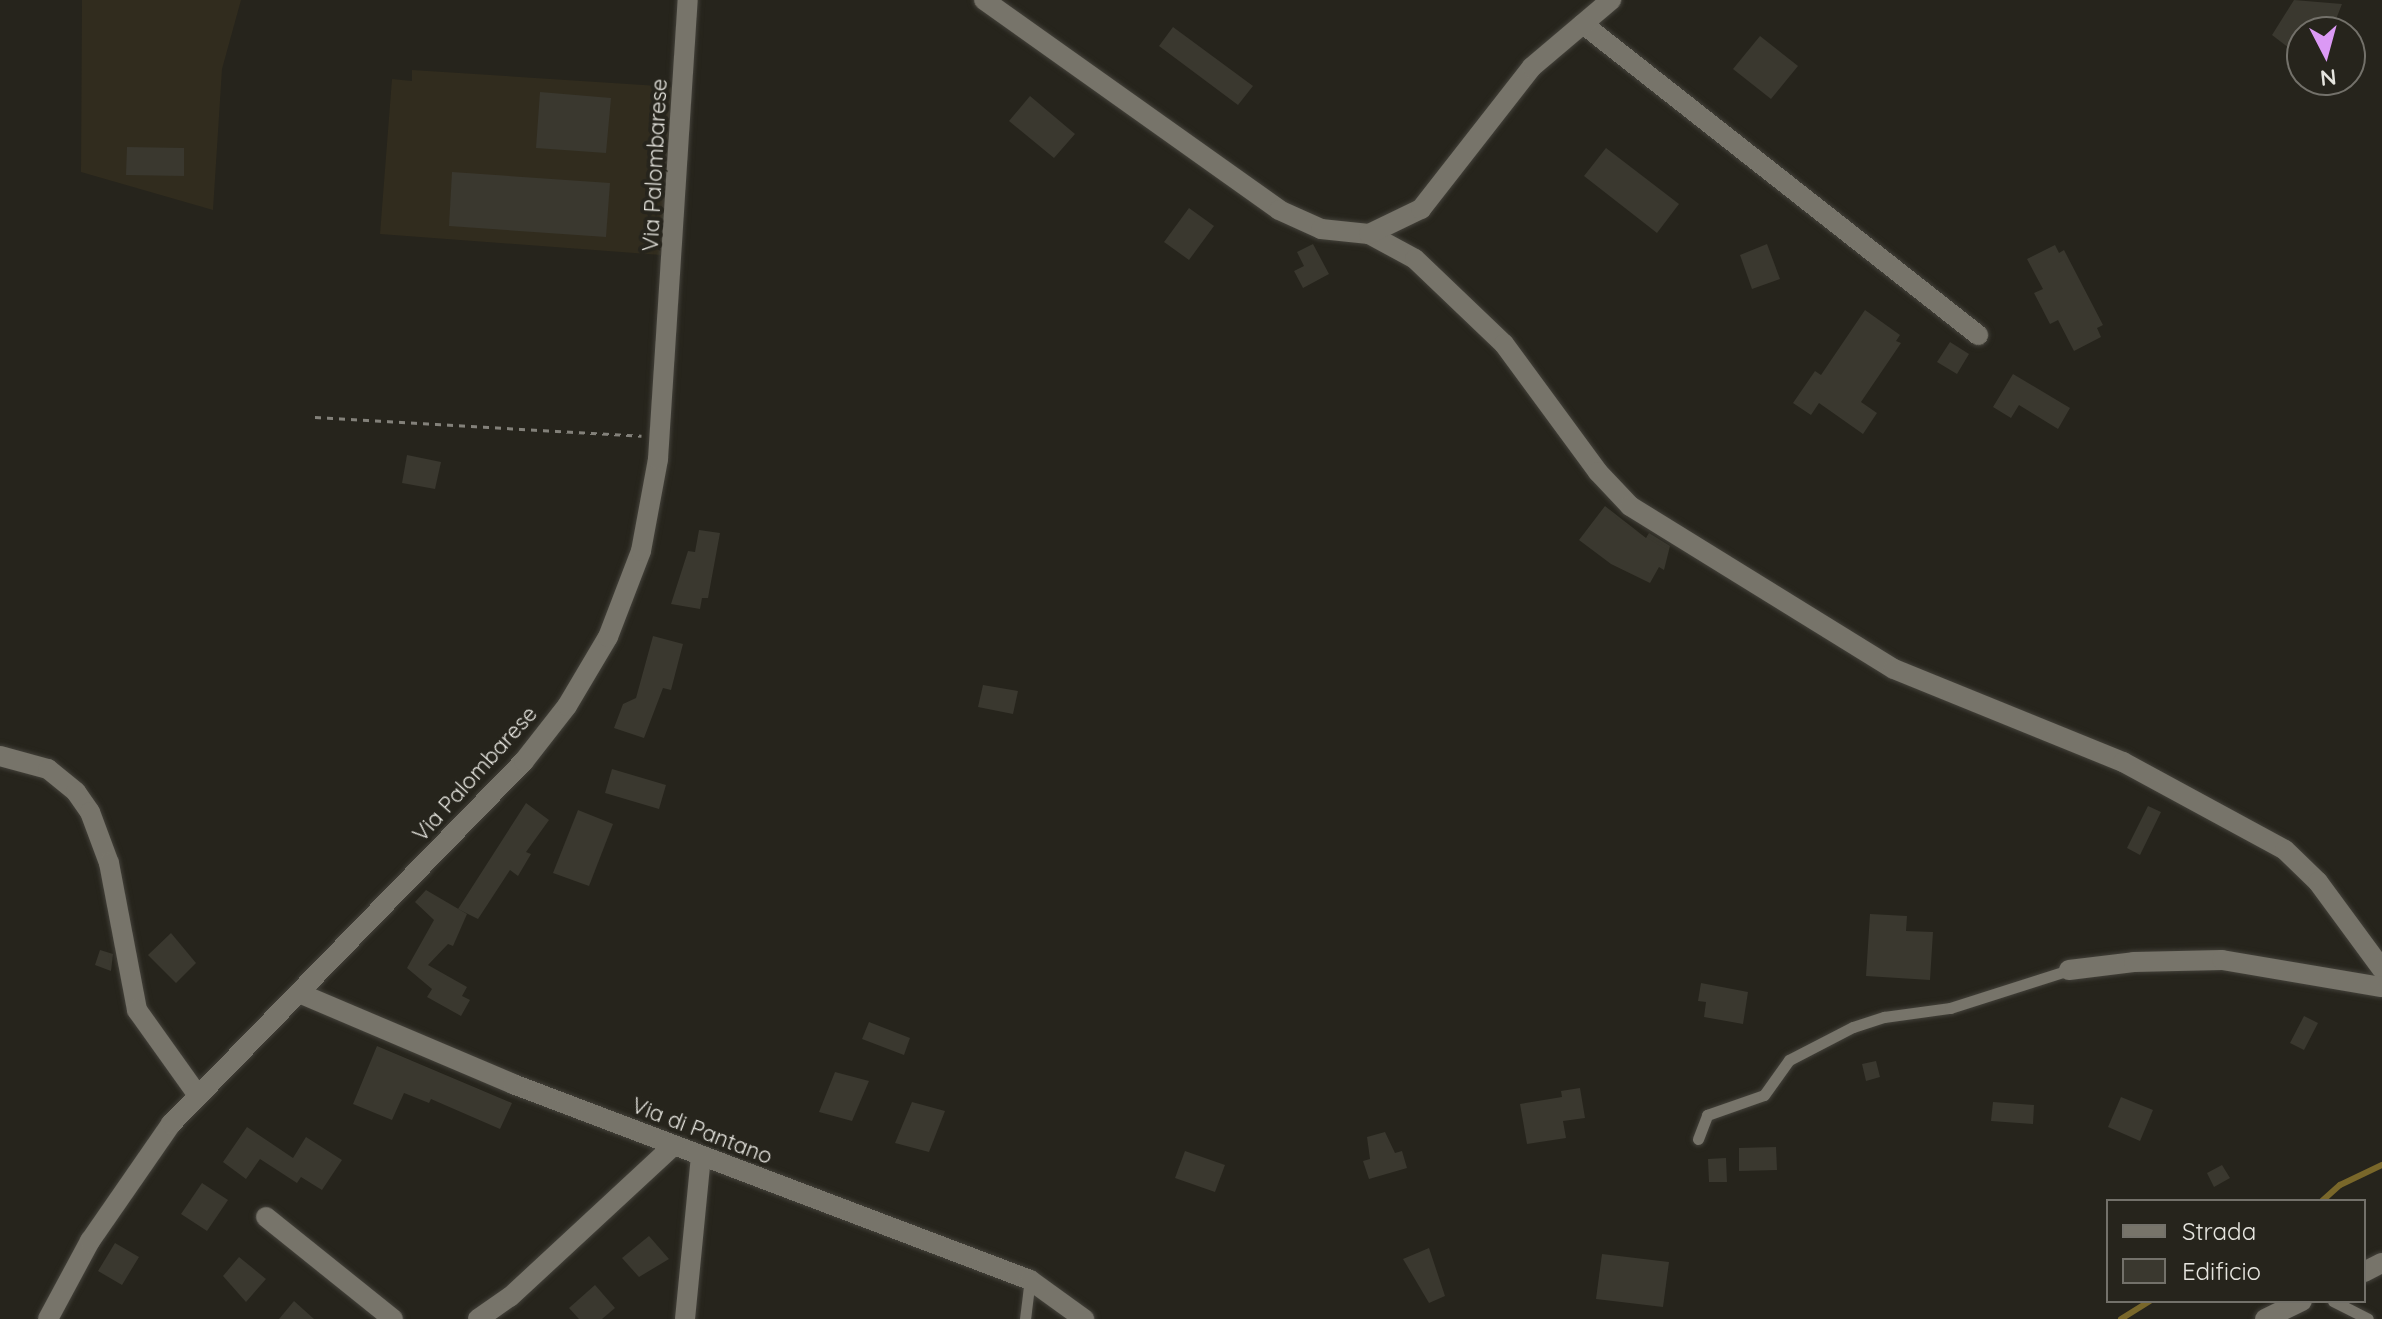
<!DOCTYPE html>
<style>
body{margin:0}
#map{position:relative;width:2382px;height:1319px;overflow:hidden;background:#26241c;font-family:Quicksand,sans-serif}
div>[style]{position:absolute}
.built>*{inset:0;background:#312c1e}
.stream>*{height:6px;margin:-3px;padding:0 3px;transform-origin:3px;border-radius:3px;background:#79672a}
.building>*{inset:0;background:#3a382f}
.path>*{height:3px;margin-top:-1.5px;transform-origin:0;background:repeating-linear-gradient(90deg,#83817a 0 6px,transparent 0 12px)}
.roads{filter:drop-shadow(0 0 2px #43413a) drop-shadow(0 0 2px #43413a)}
.lane>*{height:11px;margin:-5.5px;padding:0 5.5px;transform-origin:5.5px;border-radius:5.5px;background:#77746a}
.street>*{height:20px;margin:-10px;padding:0 10px;transform-origin:10px;border-radius:10px;background:#77746a}
.secondary>*{height:20px;margin:-10px;padding:0 10px;transform-origin:10px;border-radius:10px;background:#77746a}
span{translate:-50% -50%;white-space:nowrap;text-align:center;line-height:1.15;-webkit-text-stroke:8px #26241c;paint-order:stroke}
.street-label{font-size:22px;color:#e6e5df}
.legend{position:absolute;left:2106px;top:1199px;width:260px;height:104px;box-sizing:border-box;background:#26241c;border:2px solid #73716a;margin:0;padding:10px 14px;list-style:none;font-size:24px;color:#e6e5df}
.legend li{display:flex;align-items:center;gap:16px;height:40px}
.legend b{width:40px;border:2px solid #73716a}
.north{position:absolute;left:2286px;top:16px;width:80px;height:80px;box-sizing:border-box;background:#26241c;border:2px solid #73716a;border-radius:50%;rotate:174deg;font-size:22px;font-weight:700;line-height:32px;text-align:center;color:#e6e5df}
.north::after{content:'';display:block;margin:auto;width:28px;height:36px;background:#db99f5;clip-path:polygon(50% 0,100% 100%,50% 72%,0 100%)}
</style>
<div id="map">
<div class="built">
<i style="clip-path:polygon(82px 0,241px 0,222px 69px,213px 210px,81px 172px)"></i>
<i style="clip-path:polygon(412px 70px,674px 87px,661px 255px,380px 234px,392px 79px,412px 81px)"></i>
</div>
<div class="stream">
<i style="left:2322px;top:1201px;width:24px;rotate:-42deg"></i>
<i style="left:2340px;top:1185px;width:47px;rotate:-25.5deg"></i>
<i style="left:2121px;top:1319px;width:34px;rotate:-32deg"></i>
</div>
<div class="building">
<i style="clip-path:polygon(2294px 0,2342px 4px,2331px 32px,2302px 32px,2302px 58px,2272px 35px)"></i>
<i style="clip-path:polygon(1173px 27px,1253px 86px,1238px 105px,1159px 46px)"></i>
<i style="clip-path:polygon(1760px 36px,1798px 66px,1771px 99px,1733px 69px)"></i>
<i style="clip-path:polygon(540px 92px,611px 98px,606px 153px,536px 148px)"></i>
<i style="clip-path:polygon(1030px 96px,1075px 134px,1054px 158px,1009px 121px)"></i>
<i style="clip-path:polygon(127px 147px,184px 148px,184px 176px,126px 175px)"></i>
<i style="clip-path:polygon(1606px 148px,1679px 204px,1657px 233px,1584px 176px)"></i>
<i style="clip-path:polygon(452px 172px,610px 183px,606px 237px,449px 226px)"></i>
<i style="clip-path:polygon(1189px 208px,1214px 226px,1189px 260px,1164px 242px)"></i>
<i style="clip-path:polygon(1313px 244px,1329px 274px,1303px 288px,1294px 271px,1304px 266px,1297px 252px)"></i>
<i style="clip-path:polygon(1767px 244px,1780px 279px,1752px 289px,1740px 255px)"></i>
<i style="clip-path:polygon(2055px 245px,2059px 253px,2064px 250px,2103px 325px,2097px 328px,2101px 337px,2074px 351px,2058px 320px,2050px 324px,2034px 293px,2043px 289px,2027px 259px)"></i>
<i style="clip-path:polygon(1865px 310px,1900px 335px,1896px 341px,1901px 343px,1861px 402px,1877px 413px,1863px 434px,1819px 403px,1811px 415px,1793px 403px,1815px 371px,1821px 375px)"></i>
<i style="clip-path:polygon(1950px 342px,1969px 354px,1957px 374px,1937px 362px)"></i>
<i style="clip-path:polygon(2013px 374px,2070px 408px,2058px 429px,2019px 405px,2011px 418px,1993px 407px)"></i>
<i style="clip-path:polygon(407px 455px,441px 462px,435px 489px,402px 483px)"></i>
<i style="clip-path:polygon(1605px 506px,1646px 538px,1649px 533px,1670px 546px,1664px 570px,1659px 567px,1650px 583px,1611px 564px,1579px 540px)"></i>
<i style="clip-path:polygon(699px 530px,720px 533px,708px 598px,702px 598px,700px 609px,671px 604px,688px 551px,695px 552px)"></i>
<i style="clip-path:polygon(653px 636px,683px 644px,671px 690px,663px 688px,644px 738px,614px 728px,623px 704px,636px 698px)"></i>
<i style="clip-path:polygon(983px 685px,1018px 691px,1013px 714px,978px 707px)"></i>
<i style="clip-path:polygon(612px 769px,666px 785px,659px 809px,605px 793px)"></i>
<i style="clip-path:polygon(526px 803px,549px 820px,526px 852px,531px 854px,518px 876px,510px 870px,478px 919px,458px 909px)"></i>
<i style="clip-path:polygon(2148px 806px,2161px 812px,2140px 855px,2127px 848px)"></i>
<i style="clip-path:polygon(578px 810px,613px 824px,589px 886px,553px 873px)"></i>
<i style="clip-path:polygon(426px 890px,467px 914px,453px 946px,448px 944px,428px 965px,467px 987px,462px 996px,470px 1000px,461px 1016px,427px 997px,432px 989px,407px 968px,434px 920px,415px 902px)"></i>
<i style="clip-path:polygon(1870px 914px,1907px 916px,1906px 931px,1933px 932px,1930px 980px,1866px 976px)"></i>
<i style="clip-path:polygon(171px 933px,196px 963px,176px 983px,148px 955px)"></i>
<i style="clip-path:polygon(100px 950px,113px 954px,111px 971px,95px 965px)"></i>
<i style="clip-path:polygon(1701px 983px,1748px 992px,1743px 1024px,1704px 1017px,1706px 1002px,1698px 1001px)"></i>
<i style="clip-path:polygon(2304px 1016px,2318px 1023px,2304px 1050px,2290px 1043px)"></i>
<i style="clip-path:polygon(869px 1022px,910px 1038px,904px 1055px,862px 1039px)"></i>
<i style="clip-path:polygon(377px 1046px,512px 1103px,500px 1129px,431px 1099px,429px 1103px,404px 1093px,392px 1120px,353px 1104px)"></i>
<i style="clip-path:polygon(1876px 1061px,1880px 1077px,1866px 1081px,1862px 1064px)"></i>
<i style="clip-path:polygon(835px 1072px,869px 1081px,852px 1121px,819px 1112px)"></i>
<i style="clip-path:polygon(1580px 1088px,1585px 1118px,1563px 1121px,1566px 1138px,1527px 1144px,1520px 1104px,1562px 1097px,1561px 1091px)"></i>
<i style="clip-path:polygon(2121px 1097px,2153px 1110px,2140px 1141px,2108px 1127px)"></i>
<i style="clip-path:polygon(912px 1102px,945px 1111px,929px 1152px,895px 1143px)"></i>
<i style="clip-path:polygon(1993px 1102px,2034px 1105px,2033px 1124px,1991px 1121px)"></i>
<i style="clip-path:polygon(247px 1127px,293px 1158px,306px 1137px,342px 1160px,322px 1190px,301px 1177px,297px 1183px,260px 1159px,246px 1179px,223px 1162px)"></i>
<i style="clip-path:polygon(1385px 1132px,1395px 1153px,1402px 1151px,1407px 1168px,1369px 1179px,1363px 1161px,1370px 1159px,1367px 1137px)"></i>
<i style="clip-path:polygon(1776px 1147px,1777px 1170px,1739px 1171px,1739px 1148px)"></i>
<i style="clip-path:polygon(1185px 1151px,1225px 1165px,1215px 1192px,1175px 1178px)"></i>
<i style="clip-path:polygon(1726px 1158px,1727px 1182px,1709px 1182px,1708px 1159px)"></i>
<i style="clip-path:polygon(2222px 1165px,2230px 1178px,2214px 1187px,2207px 1173px)"></i>
<i style="clip-path:polygon(202px 1183px,228px 1200px,207px 1231px,181px 1214px)"></i>
<i style="clip-path:polygon(649px 1236px,669px 1259px,639px 1277px,622px 1258px)"></i>
<i style="clip-path:polygon(115px 1243px,139px 1257px,122px 1285px,98px 1271px)"></i>
<i style="clip-path:polygon(1429px 1248px,1445px 1296px,1429px 1303px,1403px 1259px)"></i>
<i style="clip-path:polygon(1602px 1254px,1669px 1262px,1663px 1307px,1596px 1299px)"></i>
<i style="clip-path:polygon(239px 1257px,266px 1279px,246px 1302px,223px 1276px)"></i>
<i style="clip-path:polygon(595px 1285px,615px 1308px,602px 1319px,579px 1319px,569px 1308px)"></i>
<i style="clip-path:polygon(294px 1301px,314px 1319px,279px 1319px)"></i>
</div>
<div class="path">
<i style="left:315px;top:417px;width:327px;rotate:3.3deg"></i>
</div>
<div class="roads">
<div class="lane">
<i style="left:1698px;top:1139px;width:26px;rotate:-69deg"></i>
<i style="left:1707px;top:1115px;width:60px;rotate:-19.3deg"></i>
<i style="left:1764px;top:1095px;width:43px;rotate:-54.5deg"></i>
<i style="left:1789px;top:1060px;width:72px;rotate:-27.3deg"></i>
<i style="left:1853px;top:1027px;width:33px;rotate:-18deg"></i>
<i style="left:1884px;top:1017px;width:67px;rotate:-7.8deg"></i>
<i style="left:1950px;top:1008px;width:125px;rotate:-17.7deg"></i>
<i style="left:2333px;top:1301px;width:39px;rotate:27deg"></i>
<i style="left:1025px;top:1319px;width:39px;rotate:-83deg"></i>
</div>
<div class="street">
<i style="left:984px;top:0;width:362px;rotate:35.4deg"></i>
<i style="left:1279px;top:210px;width:46px;rotate:24.3deg"></i>
<i style="left:1321px;top:229px;width:48px;rotate:5.9deg"></i>
<i style="left:1369px;top:234px;width:52px;rotate:28.5deg"></i>
<i style="left:1415px;top:259px;width:123px;rotate:43.7deg"></i>
<i style="left:1504px;top:344px;width:159px;rotate:53.7deg"></i>
<i style="left:1598px;top:472px;width:47px;rotate:46.7deg"></i>
<i style="left:1630px;top:506px;width:310px;rotate:31.7deg"></i>
<i style="left:1894px;top:669px;width:247px;rotate:22.1deg"></i>
<i style="left:2123px;top:762px;width:184px;rotate:28.5deg"></i>
<i style="left:2285px;top:850px;width:46px;rotate:44.1deg"></i>
<i style="left:2318px;top:882px;width:108px;rotate:53.7deg"></i>
<i style="left:1583px;top:24px;width:503px;rotate:38.21deg"></i>
<i style="left:1369px;top:234px;width:58px;rotate:-25.7deg"></i>
<i style="left:1421px;top:209px;width:180px;rotate:-52deg"></i>
<i style="left:1532px;top:67px;width:104px;rotate:-40.3deg"></i>
<i style="left:0;top:756px;width:50px;rotate:15.2deg"></i>
<i style="left:48px;top:769px;width:36px;rotate:39deg"></i>
<i style="left:76px;top:792px;width:24px;rotate:55deg"></i>
<i style="left:90px;top:812px;width:54px;rotate:69.6deg"></i>
<i style="left:109px;top:863px;width:150px;rotate:79.2deg"></i>
<i style="left:137px;top:1010px;width:103px;rotate:54.5deg"></i>
<i style="left:2069px;top:970px;width:65px;rotate:-7deg"></i>
<i style="left:2134px;top:962px;width:88px;rotate:-1.3deg"></i>
<i style="left:2222px;top:960px;width:162px;rotate:9.6deg"></i>
<i style="left:266px;top:1217px;width:163px;rotate:38.8deg"></i>
<i style="left:478px;top:1319px;width:39px;rotate:-35deg"></i>
<i style="left:510px;top:1297px;width:222px;rotate:-42.8deg"></i>
<i style="left:685px;top:1319px;width:163px;rotate:-84.4deg"></i>
</div>
<div class="secondary">
<i style="left:299px;top:993px;width:233px;rotate:23deg"></i>
<i style="left:513px;top:1084px;width:553px;rotate:20.76deg"></i>
<i style="left:1030px;top:1280px;width:67px;rotate:35.8deg"></i>
<i style="left:2364px;top:1272px;width:20px;rotate:-27deg"></i>
<i style="left:48px;top:1319px;width:89px;rotate:-61.7deg"></i>
<i style="left:90px;top:1241px;width:142px;rotate:-55.3deg"></i>
<i style="left:171px;top:1124px;width:506px;rotate:-45.8deg"></i>
<i style="left:524px;top:761px;width:70px;rotate:-52deg"></i>
<i style="left:567px;top:706px;width:80px;rotate:-59.3deg"></i>
<i style="left:608px;top:637px;width:92px;rotate:-69deg"></i>
<i style="left:641px;top:551px;width:94px;rotate:-79.5deg"></i>
<i style="left:658px;top:459px;width:460px;rotate:-86.3deg"></i>
<i style="left:2265px;top:1319px;width:41px;rotate:-25.9deg"></i>
</div>
</div>
<div class="street-label">
<span style="left:655px;top:165px;rotate:-87deg">Via Palombarese</span>
<span style="left:475px;top:774px;rotate:-48deg">Via Palombarese</span>
<span style="left:702px;top:1131px;rotate:21deg">Via di Pantano</span>
</div>
<ul class="legend">
<li><b style="height:10px;background:#77746a"></b>Strada</li>
<li><b style="height:22px;background:#3a382f"></b>Edificio</li>
</ul>
<div class="north">N</div>
</div>
